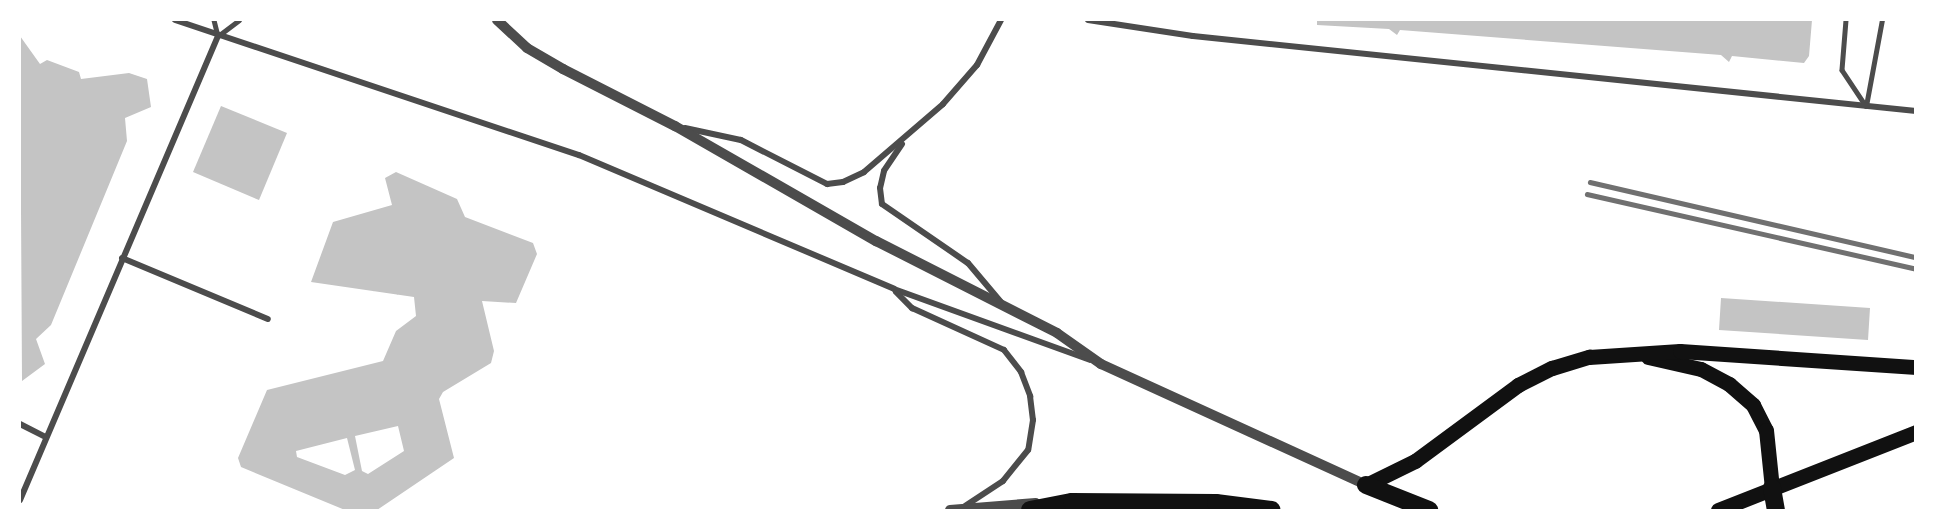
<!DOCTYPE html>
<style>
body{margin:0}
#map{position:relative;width:1935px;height:530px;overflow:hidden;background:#fff;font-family:Rubik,sans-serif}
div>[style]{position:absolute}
.building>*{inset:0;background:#c4c4c4}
.service>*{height:4.5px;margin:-2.25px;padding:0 2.25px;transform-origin:2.25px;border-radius:2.25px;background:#4c4c4c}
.minor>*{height:6px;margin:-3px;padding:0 3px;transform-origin:3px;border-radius:3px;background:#4c4c4c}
.tertiary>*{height:10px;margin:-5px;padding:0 5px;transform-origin:5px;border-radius:5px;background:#4c4c4c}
.primary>*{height:15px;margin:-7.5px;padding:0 7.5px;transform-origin:7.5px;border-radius:7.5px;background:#111}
.motorway>*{height:18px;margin:-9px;padding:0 9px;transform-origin:9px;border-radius:9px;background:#111}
.rail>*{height:4.5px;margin:-2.25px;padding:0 2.25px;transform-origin:2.25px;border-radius:2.25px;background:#707070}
span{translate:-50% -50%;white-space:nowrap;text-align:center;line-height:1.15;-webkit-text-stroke:6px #fff;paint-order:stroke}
.frame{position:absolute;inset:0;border:21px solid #fff;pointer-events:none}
</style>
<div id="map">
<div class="building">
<i style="clip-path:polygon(1317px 20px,1812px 20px,1809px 56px,1804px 63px,1732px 56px,1729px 62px,1721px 55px,1400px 30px,1397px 35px,1389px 29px,1317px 25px)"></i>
<i style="clip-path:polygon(20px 36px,40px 64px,47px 60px,79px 72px,81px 79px,129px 73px,147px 79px,151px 107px,125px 118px,127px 141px,51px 325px,36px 339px,45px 364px,22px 381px)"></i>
<i style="clip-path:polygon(221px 106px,287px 133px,259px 200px,193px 172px)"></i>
<i style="clip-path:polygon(evenodd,396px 172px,457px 199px,465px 217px,533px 243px,537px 254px,516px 303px,482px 301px,494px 351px,491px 363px,443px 392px,439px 399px,454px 458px,377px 510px,345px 510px,241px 467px,238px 458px,267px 390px,383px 361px,396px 331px,416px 316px,414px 297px,311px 282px,333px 222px,392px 205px,385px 178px,396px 172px,398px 426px,404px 451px,368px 474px,362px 471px,355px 436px,398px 426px,396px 172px,347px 438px,355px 470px,345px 475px,297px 457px,296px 451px,347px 438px)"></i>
<i style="clip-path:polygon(1721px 298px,1870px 308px,1868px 340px,1719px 330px)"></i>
</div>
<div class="service">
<i style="left:214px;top:20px;width:16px;rotate:76deg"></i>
<i style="left:218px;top:36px;width:26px;rotate:-37deg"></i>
<i style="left:1846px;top:20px;width:50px;rotate:94.6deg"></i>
<i style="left:1842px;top:70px;width:43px;rotate:56.3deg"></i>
<i style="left:1866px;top:106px;width:87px;rotate:-79.5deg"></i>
</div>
<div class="minor">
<i style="left:175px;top:20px;width:426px;rotate:18.5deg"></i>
<i style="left:579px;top:155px;width:342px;rotate:23deg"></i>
<i style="left:894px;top:289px;width:208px;rotate:19.9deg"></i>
<i style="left:1088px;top:20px;width:106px;rotate:8.7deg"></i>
<i style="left:1193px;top:36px;width:727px;rotate:5.92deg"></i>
<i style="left:685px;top:128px;width:57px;rotate:12.1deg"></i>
<i style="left:741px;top:140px;width:97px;rotate:27.1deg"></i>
<i style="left:827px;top:184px;width:16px;rotate:-7deg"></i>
<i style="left:843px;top:182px;width:23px;rotate:-25deg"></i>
<i style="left:864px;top:172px;width:104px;rotate:-40.7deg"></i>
<i style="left:943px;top:104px;width:52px;rotate:-48.9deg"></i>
<i style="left:977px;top:65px;width:51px;rotate:-61.9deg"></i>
<i style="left:902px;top:144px;width:32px;rotate:124deg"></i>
<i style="left:884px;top:171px;width:17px;rotate:103deg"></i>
<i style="left:880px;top:188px;width:16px;rotate:83deg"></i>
<i style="left:882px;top:204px;width:104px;rotate:34.5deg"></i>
<i style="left:968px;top:263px;width:51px;rotate:49.8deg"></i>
<i style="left:122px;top:258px;width:158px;rotate:22.7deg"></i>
<i style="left:896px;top:292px;width:23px;rotate:45deg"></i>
<i style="left:912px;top:308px;width:101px;rotate:24.5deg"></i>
<i style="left:1004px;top:350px;width:28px;rotate:52deg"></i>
<i style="left:1021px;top:372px;width:26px;rotate:69deg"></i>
<i style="left:1030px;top:396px;width:24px;rotate:83deg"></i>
<i style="left:1033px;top:420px;width:30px;rotate:99deg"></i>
<i style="left:1028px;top:450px;width:40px;rotate:129deg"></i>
<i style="left:1003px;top:481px;width:45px;rotate:146.7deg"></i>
<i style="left:20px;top:424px;width:29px;rotate:27deg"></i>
<i style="left:20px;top:500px;width:504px;rotate:-66.89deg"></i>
</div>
<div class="tertiary">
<i style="left:497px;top:20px;width:41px;rotate:43deg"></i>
<i style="left:527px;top:48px;width:42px;rotate:30.3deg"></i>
<i style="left:563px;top:69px;width:126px;rotate:27deg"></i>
<i style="left:675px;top:126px;width:232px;rotate:29.8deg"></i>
<i style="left:876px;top:241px;width:203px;rotate:26.9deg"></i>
<i style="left:1057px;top:333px;width:54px;rotate:35.2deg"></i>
<i style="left:1101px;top:364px;width:291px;rotate:24.5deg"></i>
<i style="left:950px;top:510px;width:86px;rotate:-4.7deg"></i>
</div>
<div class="primary">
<i style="left:1648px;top:357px;width:54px;rotate:12.8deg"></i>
<i style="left:1701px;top:369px;width:32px;rotate:28deg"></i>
<i style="left:1729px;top:384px;width:32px;rotate:41deg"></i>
<i style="left:1753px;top:405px;width:28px;rotate:63deg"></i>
<i style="left:1766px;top:430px;width:58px;rotate:84.1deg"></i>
<i style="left:1366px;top:485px;width:55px;rotate:-26.1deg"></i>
<i style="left:1415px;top:461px;width:128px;rotate:-36.4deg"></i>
<i style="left:1518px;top:385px;width:38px;rotate:-27deg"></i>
<i style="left:1552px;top:368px;width:39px;rotate:-17deg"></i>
<i style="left:1589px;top:357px;width:91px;rotate:-3.8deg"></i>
<i style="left:1680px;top:351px;width:237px;rotate:3.9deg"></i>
<i style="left:1718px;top:510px;width:213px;rotate:-21.5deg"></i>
</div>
<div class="motorway">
<i style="left:1366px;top:485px;width:68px;rotate:21.6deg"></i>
<i style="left:1772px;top:488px;width:22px;rotate:80deg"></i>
<i style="left:1030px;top:510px;width:43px;rotate:-10.8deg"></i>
<i style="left:1072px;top:502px;width:144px;rotate:0.4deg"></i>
<i style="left:1216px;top:503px;width:56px;rotate:7.1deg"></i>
</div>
<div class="rail">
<i style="left:1590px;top:182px;width:335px;rotate:13deg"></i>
<i style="left:1587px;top:194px;width:337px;rotate:12.8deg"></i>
</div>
<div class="frame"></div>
</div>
